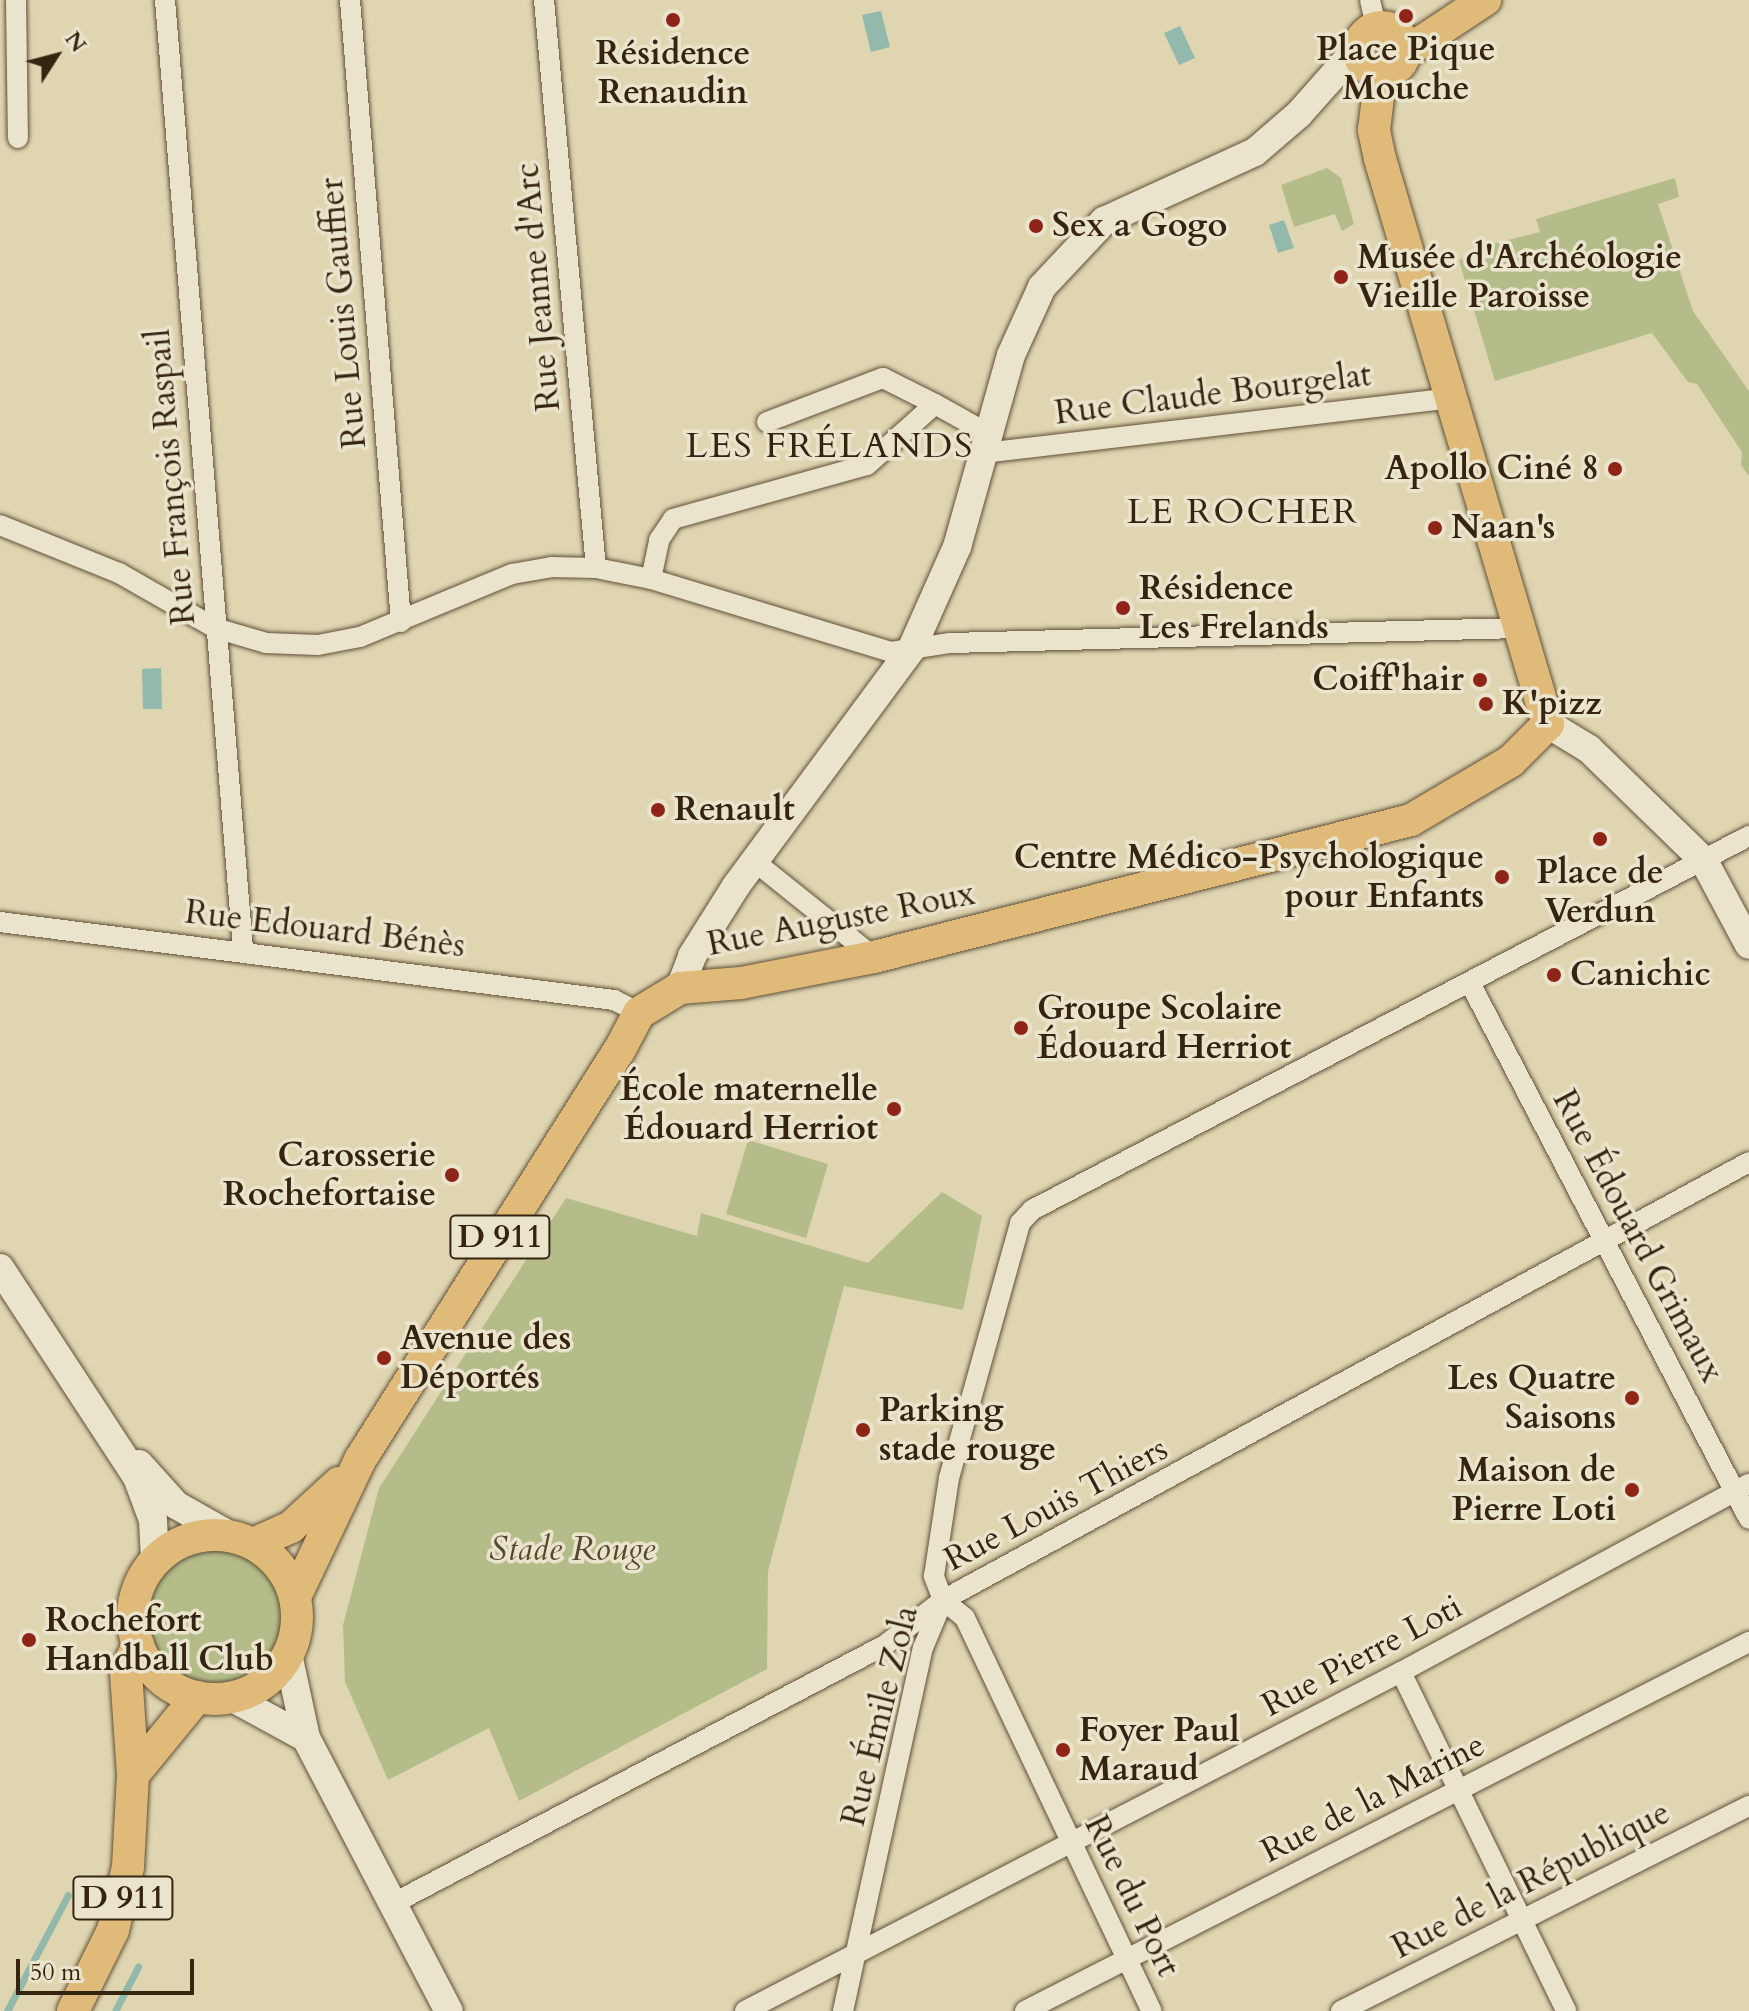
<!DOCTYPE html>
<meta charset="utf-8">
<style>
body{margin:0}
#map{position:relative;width:1749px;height:2011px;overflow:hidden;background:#dfd5b1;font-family:Cardo,serif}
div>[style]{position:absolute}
.green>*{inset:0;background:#b4bd8a}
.round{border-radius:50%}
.water>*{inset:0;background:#93b9ad}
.stream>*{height:7px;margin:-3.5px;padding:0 3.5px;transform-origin:3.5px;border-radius:3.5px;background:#93b9ad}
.roads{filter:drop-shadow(0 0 2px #605038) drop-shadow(0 0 2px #605038)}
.street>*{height:20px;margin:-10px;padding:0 10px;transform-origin:10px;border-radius:10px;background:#eae4cc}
.secondary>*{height:28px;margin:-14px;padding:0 14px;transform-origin:14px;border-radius:14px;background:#eae4cc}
.primary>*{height:32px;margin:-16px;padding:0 16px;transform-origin:16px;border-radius:16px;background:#e0ba78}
.primary>.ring{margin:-16px;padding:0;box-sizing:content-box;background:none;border:32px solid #e0ba78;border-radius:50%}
.dots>*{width:22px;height:22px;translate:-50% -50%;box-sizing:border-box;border:4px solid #eae4cc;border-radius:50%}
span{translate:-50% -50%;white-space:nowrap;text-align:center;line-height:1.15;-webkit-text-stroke:7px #eae4cc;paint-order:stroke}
.shield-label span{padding:2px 6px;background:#eae4cc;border:2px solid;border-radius:6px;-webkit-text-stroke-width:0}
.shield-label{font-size:32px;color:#35240f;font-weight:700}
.poi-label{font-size:34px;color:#35240f;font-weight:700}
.left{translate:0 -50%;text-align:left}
.right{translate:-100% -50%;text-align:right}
.street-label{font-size:34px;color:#35240f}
.park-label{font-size:34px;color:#554a2e;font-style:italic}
.neighbourhood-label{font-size:36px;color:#35240f;letter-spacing:2px}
.north{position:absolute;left:16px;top:16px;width:80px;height:80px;-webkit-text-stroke:6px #eae4cc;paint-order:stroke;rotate:54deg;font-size:22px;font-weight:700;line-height:32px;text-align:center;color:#35240f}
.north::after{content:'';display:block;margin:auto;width:28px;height:36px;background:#35240f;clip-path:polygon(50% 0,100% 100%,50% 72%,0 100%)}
.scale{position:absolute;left:16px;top:1959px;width:178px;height:36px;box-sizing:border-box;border:4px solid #35240f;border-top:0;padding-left:10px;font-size:24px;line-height:28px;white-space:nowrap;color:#35240f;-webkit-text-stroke:6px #eae4cc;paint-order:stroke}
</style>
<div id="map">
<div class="green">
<i style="clip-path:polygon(1327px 168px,1341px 178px,1354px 224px,1342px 231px,1335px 214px,1294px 227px,1281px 185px)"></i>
<i style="clip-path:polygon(1675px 178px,1679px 197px,1658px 204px,1693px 311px,1749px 391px,1749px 476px,1741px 465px,1742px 452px,1697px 384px,1688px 382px,1652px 333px,1495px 381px,1459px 260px,1477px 254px,1476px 248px,1540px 232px,1536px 219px)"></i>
<i style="clip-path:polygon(748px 1140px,828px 1164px,806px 1238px,726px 1214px)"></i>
<i style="clip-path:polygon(942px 1192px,982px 1216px,963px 1310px,844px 1286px,768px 1571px,767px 1669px,519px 1801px,489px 1728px,388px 1780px,345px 1682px,343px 1625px,379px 1488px,566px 1198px,697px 1236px,701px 1213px,868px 1263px)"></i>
<i class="round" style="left:145px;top:1550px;width:140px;height:140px"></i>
</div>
<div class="water">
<i style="clip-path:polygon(881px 11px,890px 47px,871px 52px,862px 15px)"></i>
<i style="clip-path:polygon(1180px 26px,1195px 58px,1179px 65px,1164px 33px)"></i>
<i style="clip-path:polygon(1284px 220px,1294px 248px,1278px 253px,1269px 225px)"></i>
<i style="clip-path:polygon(161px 668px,162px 709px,143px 709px,142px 669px)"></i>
</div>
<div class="stream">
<i style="left:7px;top:2011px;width:131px;rotate:-62.3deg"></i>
<i style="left:115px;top:2011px;width:50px;rotate:-62.4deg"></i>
</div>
<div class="roads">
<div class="street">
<i style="left:16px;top:0;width:138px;rotate:89.2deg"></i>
<i style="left:165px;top:0;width:952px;rotate:85.3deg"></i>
<i style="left:350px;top:0;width:624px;rotate:85.31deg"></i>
<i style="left:544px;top:0;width:570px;rotate:84.77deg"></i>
<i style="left:1370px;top:0;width:28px;rotate:77deg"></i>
<i style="left:767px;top:422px;width:124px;rotate:-20.8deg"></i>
<i style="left:883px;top:378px;width:58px;rotate:26.6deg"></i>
<i style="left:984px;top:453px;width:468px;rotate:-6.7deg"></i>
<i style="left:0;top:525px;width:128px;rotate:22deg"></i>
<i style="left:119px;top:573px;width:111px;rotate:29.8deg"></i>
<i style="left:215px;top:628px;width:53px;rotate:16.4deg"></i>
<i style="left:266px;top:643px;width:52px;rotate:2.2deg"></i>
<i style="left:318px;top:645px;width:43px;rotate:-10.8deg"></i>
<i style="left:360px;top:637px;width:165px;rotate:-22.5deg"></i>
<i style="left:512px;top:574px;width:40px;rotate:-10deg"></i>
<i style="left:551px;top:567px;width:45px;rotate:1.3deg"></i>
<i style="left:596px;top:568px;width:56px;rotate:11.3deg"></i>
<i style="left:651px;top:579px;width:251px;rotate:16.9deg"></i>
<i style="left:891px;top:652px;width:60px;rotate:-8.7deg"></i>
<i style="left:950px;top:643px;width:569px;rotate:-1.51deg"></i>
<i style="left:651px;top:579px;width:40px;rotate:-78deg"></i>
<i style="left:659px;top:540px;width:25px;rotate:-56deg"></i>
<i style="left:673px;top:519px;width:201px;rotate:-15.6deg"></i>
<i style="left:867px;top:465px;width:91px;rotate:-41.9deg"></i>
<i style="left:935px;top:404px;width:62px;rotate:29.1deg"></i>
<i style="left:754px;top:861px;width:154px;rotate:38.7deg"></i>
<i style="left:0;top:922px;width:619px;rotate:7.24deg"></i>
<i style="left:614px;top:1000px;width:28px;rotate:27deg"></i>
<i style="left:1470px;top:983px;width:604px;rotate:62.5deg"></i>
<i style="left:943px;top:1600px;width:28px;rotate:39deg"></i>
<i style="left:965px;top:1618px;width:435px;rotate:64.6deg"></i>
<i style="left:1401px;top:1672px;width:377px;rotate:64deg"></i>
<i style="left:394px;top:1903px;width:555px;rotate:-27.72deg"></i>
<i style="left:885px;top:1645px;width:73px;rotate:-37.8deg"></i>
<i style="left:943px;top:1600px;width:917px;rotate:-28.52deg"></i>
<i style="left:745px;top:2011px;width:738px;rotate:-27.33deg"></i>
<i style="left:1401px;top:1672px;width:396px;rotate:-28.4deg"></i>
<i style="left:843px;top:2011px;width:372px;rotate:-77.6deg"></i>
<i style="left:923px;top:1648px;width:52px;rotate:-67.4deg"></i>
<i style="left:943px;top:1600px;width:26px;rotate:-111deg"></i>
<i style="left:934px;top:1576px;width:99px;rotate:-81.3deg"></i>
<i style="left:949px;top:1478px;width:265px;rotate:-74.4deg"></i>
<i style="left:1020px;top:1223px;width:18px;rotate:-47deg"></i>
<i style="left:1032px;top:1210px;width:809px;rotate:-27.55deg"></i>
<i style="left:1025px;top:2011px;width:813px;rotate:-27.01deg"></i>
<i style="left:1341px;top:2011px;width:457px;rotate:-26.7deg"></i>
</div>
<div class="secondary">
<i style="left:1548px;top:724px;width:48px;rotate:31.4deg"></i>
<i style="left:1589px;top:749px;width:161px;rotate:44.2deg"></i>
<i style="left:1704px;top:861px;width:95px;rotate:61.8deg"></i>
<i style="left:680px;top:988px;width:34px;rotate:-69deg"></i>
<i style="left:692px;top:956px;width:83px;rotate:-57.8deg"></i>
<i style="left:736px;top:886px;width:296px;rotate:-53.5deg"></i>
<i style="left:912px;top:648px;width:111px;rotate:-66deg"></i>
<i style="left:957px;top:547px;width:199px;rotate:-74.3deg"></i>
<i style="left:1011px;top:355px;width:75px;rotate:-65.5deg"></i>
<i style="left:1042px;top:287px;width:91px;rotate:-46.8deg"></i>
<i style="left:1104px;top:221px;width:166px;rotate:-24.6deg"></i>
<i style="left:1255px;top:152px;width:58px;rotate:-40.8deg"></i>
<i style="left:1299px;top:114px;width:72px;rotate:-48.4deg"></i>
<i style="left:1347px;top:60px;width:14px;rotate:-17deg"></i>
<i style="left:0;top:1268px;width:250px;rotate:56.8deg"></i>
<i style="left:137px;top:1477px;width:46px;rotate:69.6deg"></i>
<i style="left:153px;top:1520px;width:40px;rotate:87.1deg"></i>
<i style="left:139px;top:1464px;width:55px;rotate:47.9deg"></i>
<i style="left:176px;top:1505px;width:61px;rotate:29.5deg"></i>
<i style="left:288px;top:1654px;width:86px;rotate:77.9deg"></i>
<i style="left:306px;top:1738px;width:308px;rotate:62.4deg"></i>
<i style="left:231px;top:1697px;width:85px;rotate:28.7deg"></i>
</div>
<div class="primary">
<i class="ring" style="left:1359px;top:27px;width:14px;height:14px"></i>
<i style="left:1406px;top:52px;width:95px;rotate:-33.4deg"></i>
<i class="ring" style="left:133px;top:1535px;width:132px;height:132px"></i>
<i style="left:253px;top:1544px;width:42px;rotate:-24.1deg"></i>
<i style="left:291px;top:1527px;width:65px;rotate:-42.5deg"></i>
<i style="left:295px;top:1597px;width:152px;rotate:-64.6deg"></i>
<i style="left:360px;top:1460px;width:484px;rotate:-57.7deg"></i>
<i style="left:619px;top:1051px;width:43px;rotate:-62.2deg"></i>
<i style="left:639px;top:1013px;width:48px;rotate:-31.4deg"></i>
<i style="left:680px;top:988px;width:61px;rotate:-4.7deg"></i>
<i style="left:741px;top:983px;width:136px;rotate:-11.1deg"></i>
<i style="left:874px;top:957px;width:554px;rotate:-14.31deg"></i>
<i style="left:1411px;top:820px;width:116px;rotate:-30.5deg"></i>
<i style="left:1511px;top:761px;width:52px;rotate:-45deg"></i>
<i style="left:1548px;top:724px;width:589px;rotate:-106.56deg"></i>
<i style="left:1380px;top:159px;width:30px;rotate:-102deg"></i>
<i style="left:1374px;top:130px;width:57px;rotate:-83deg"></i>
<i style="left:133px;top:1775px;width:101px;rotate:-50.6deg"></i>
<i style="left:73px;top:2011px;width:90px;rotate:-63.7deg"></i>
<i style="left:113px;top:1930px;width:65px;rotate:-76.6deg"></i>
<i style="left:128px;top:1867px;width:92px;rotate:-86.9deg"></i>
<i style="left:133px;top:1775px;width:104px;rotate:-93.9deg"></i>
<i style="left:126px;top:1671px;width:29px;rotate:-65deg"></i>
</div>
</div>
<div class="dots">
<i style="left:1406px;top:16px;background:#8f2418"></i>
<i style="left:673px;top:20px;background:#8f2418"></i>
<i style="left:1036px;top:226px;background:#8f2418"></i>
<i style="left:1341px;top:277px;background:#8f2418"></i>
<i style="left:1615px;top:469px;background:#8f2418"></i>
<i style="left:1435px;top:528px;background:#8f2418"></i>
<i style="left:1123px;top:608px;background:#8f2418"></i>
<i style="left:1480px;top:680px;background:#8f2418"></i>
<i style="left:1486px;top:704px;background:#8f2418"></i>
<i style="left:658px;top:810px;background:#8f2418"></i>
<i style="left:1600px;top:839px;background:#8f2418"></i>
<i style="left:1502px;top:877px;background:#8f2418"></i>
<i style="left:1554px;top:975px;background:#8f2418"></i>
<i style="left:1021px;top:1028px;background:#8f2418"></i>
<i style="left:894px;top:1109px;background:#8f2418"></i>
<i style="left:452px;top:1175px;background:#8f2418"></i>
<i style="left:384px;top:1358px;background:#8f2418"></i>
<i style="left:1632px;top:1398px;background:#8f2418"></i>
<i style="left:863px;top:1430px;background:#8f2418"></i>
<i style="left:1632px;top:1490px;background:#8f2418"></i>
<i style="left:29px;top:1640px;background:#8f2418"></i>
<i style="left:1063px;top:1750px;background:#8f2418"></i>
</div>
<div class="shield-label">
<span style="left:500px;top:1237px">D 911</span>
<span style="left:123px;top:1898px">D 911</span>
</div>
<div class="poi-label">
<span style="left:1406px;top:69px">Place Pique<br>Mouche</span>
<span style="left:673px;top:73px">Résidence<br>Renaudin</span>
<span class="left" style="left:1052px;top:226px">Sex a Gogo</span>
<span class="left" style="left:1357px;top:277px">Musée d'Archéologie<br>Vieille Paroisse</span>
<span class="right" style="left:1599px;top:469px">Apollo Ciné 8</span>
<span class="left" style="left:1451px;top:528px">Naan's</span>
<span class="left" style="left:1139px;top:608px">Résidence<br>Les Frelands</span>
<span class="right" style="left:1464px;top:680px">Coiff'hair</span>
<span class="left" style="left:1502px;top:704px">K'pizz</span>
<span class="left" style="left:674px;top:810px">Renault</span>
<span class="right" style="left:1484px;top:877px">Centre Médico-Psychologique<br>pour Enfants</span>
<span style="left:1600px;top:892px">Place de<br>Verdun</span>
<span class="left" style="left:1570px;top:975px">Canichic</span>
<span class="left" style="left:1037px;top:1028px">Groupe Scolaire<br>Édouard Herriot</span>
<span class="right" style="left:878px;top:1109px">École maternelle<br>Édouard Herriot</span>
<span class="right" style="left:436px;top:1175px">Carosserie<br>Rochefortaise</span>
<span class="left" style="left:400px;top:1358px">Avenue des<br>Déportés</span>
<span class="right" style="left:1616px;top:1398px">Les Quatre<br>Saisons</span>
<span class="left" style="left:879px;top:1430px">Parking<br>stade rouge</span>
<span class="right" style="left:1616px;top:1490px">Maison de<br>Pierre Loti</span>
<span class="left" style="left:45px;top:1640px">Rochefort<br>Handball Club</span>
<span class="left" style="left:1079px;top:1750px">Foyer Paul<br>Maraud</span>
</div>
<div class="street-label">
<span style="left:538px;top:287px;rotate:-95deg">Rue Jeanne d'Arc</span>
<span style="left:343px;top:313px;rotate:-95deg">Rue Louis Gauffier</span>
<span style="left:1213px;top:394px;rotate:-7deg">Rue Claude Bourgelat</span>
<span style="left:171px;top:477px;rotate:-95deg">Rue François Raspail</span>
<span style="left:841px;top:919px;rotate:-11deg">Rue Auguste Roux</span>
<span style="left:325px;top:929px;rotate:7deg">Rue Edouard Bénès</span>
<span style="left:1638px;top:1236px;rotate:62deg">Rue Édouard Grimaux</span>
<span style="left:1056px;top:1504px;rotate:-28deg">Rue Louis Thiers</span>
<span style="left:1362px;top:1656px;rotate:-28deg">Rue Pierre Loti</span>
<span style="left:880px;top:1716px;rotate:-76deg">Rue Émile Zola</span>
<span style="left:1373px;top:1798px;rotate:-27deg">Rue de la Marine</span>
<span style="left:1531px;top:1880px;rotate:-27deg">Rue de la République</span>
<span style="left:1132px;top:1896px;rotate:64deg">Rue du Port</span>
</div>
<div class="park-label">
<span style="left:572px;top:1550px">Stade Rouge</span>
</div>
<div class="neighbourhood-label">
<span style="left:830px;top:446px">LES FRÉLANDS</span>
<span style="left:1243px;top:512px">LE ROCHER</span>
</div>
<div class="north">N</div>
<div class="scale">50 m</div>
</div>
